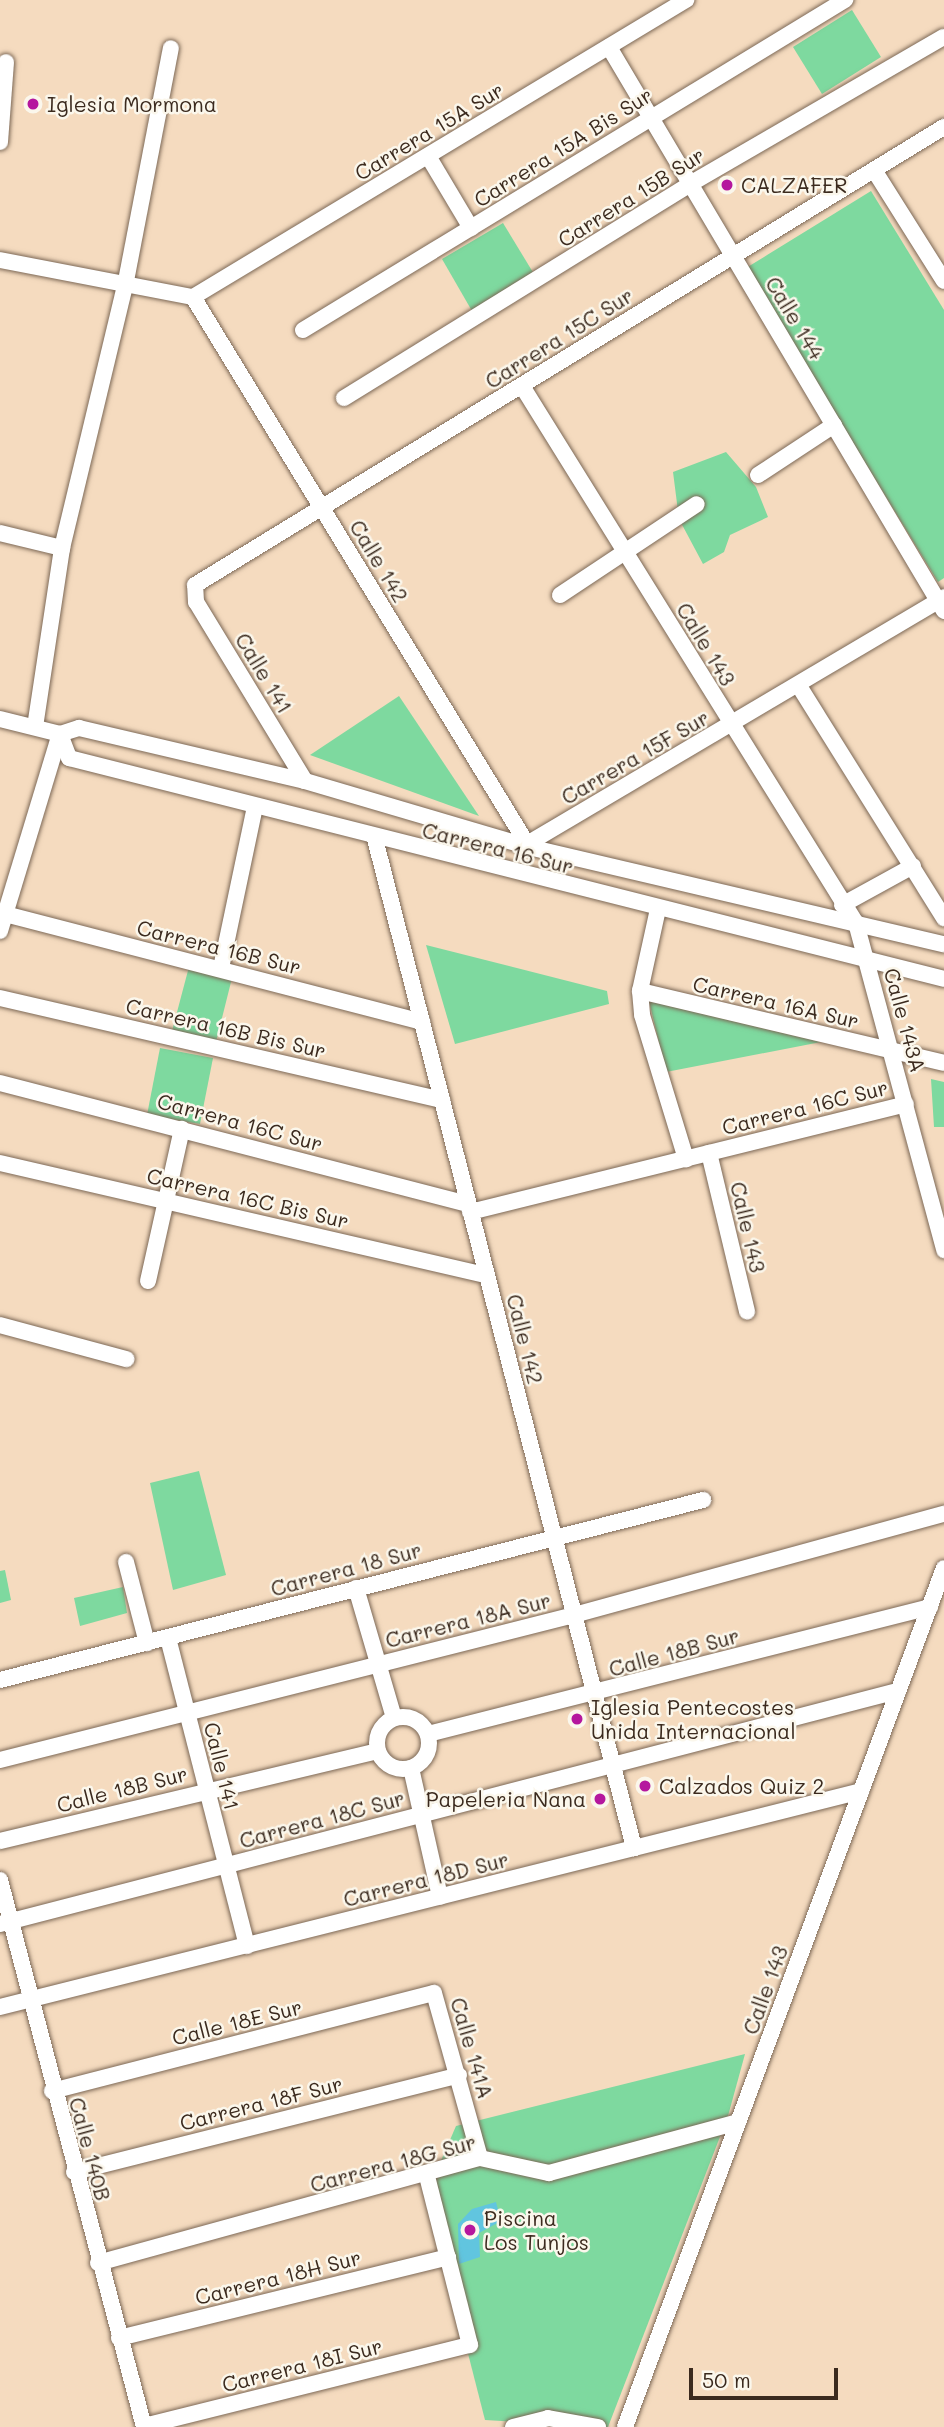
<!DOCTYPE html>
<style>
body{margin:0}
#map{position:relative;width:944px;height:2427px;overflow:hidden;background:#f5dbbf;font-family:Mali,sans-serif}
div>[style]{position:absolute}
.green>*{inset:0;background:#7ed99f}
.water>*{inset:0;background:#61c5df}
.roads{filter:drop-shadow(0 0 2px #7c6856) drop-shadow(0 0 2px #7c6856)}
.minor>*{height:16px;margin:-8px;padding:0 8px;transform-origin:8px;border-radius:8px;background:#fff}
.minor>.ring{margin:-8px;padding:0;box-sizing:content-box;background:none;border:16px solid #fff;border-radius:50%}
.dots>*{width:19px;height:19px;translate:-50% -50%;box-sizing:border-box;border:4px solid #fbf7ec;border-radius:50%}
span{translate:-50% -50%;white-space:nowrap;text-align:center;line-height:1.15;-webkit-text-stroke:5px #fbf7ec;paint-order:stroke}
.poi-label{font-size:21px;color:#3b2a1e}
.left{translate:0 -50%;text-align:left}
.right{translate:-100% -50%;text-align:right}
.street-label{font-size:21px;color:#3b2a1e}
.scale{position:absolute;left:689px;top:2368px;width:149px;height:32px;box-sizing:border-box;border:4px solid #3b2a1e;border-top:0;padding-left:9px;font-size:21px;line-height:24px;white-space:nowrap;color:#3b2a1e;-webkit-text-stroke:5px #fbf7ec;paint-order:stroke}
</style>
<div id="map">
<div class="green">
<i style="clip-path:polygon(852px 10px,881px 57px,822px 94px,793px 47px)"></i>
<i style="clip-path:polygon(871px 191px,944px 310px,944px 578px,938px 582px,746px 268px)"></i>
<i style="clip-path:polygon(503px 223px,534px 274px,472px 311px,442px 259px)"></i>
<i style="clip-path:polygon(726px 452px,756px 487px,768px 517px,730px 535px,724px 552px,703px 564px,679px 519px,673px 472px)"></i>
<i style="clip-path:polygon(399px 696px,479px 816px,310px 755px)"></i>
<i style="clip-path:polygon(426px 945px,607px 991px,609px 1004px,455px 1044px)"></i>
<i style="clip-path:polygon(190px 963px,233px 974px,216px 1042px,172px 1031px)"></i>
<i style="clip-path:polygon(649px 1001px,821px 1042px,666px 1072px)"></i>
<i style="clip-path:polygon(160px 1048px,213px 1058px,200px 1124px,147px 1115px)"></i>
<i style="clip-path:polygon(931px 1079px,944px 1082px,944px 1127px,934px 1127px)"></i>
<i style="clip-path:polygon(199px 1471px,226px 1575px,173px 1590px,150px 1483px)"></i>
<i style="clip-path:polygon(5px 1570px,11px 1600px,0 1603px,0 1571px)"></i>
<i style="clip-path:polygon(123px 1587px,127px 1613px,80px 1626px,74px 1598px)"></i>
<i style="clip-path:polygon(745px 2054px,728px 2116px,608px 2427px,485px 2420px,427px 2193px,456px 2126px)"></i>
</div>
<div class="water">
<i style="clip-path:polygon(496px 2202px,501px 2221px,479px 2233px,480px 2257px,459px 2264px,458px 2224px,472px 2209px)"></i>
</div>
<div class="roads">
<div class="minor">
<i style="left:609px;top:47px;width:656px;rotate:59.29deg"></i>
<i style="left:0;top:142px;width:80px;rotate:-85.7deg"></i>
<i style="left:428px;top:156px;width:84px;rotate:59.2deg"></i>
<i style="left:874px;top:170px;width:131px;rotate:57.8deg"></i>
<i style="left:0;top:260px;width:197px;rotate:10.9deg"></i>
<i style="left:193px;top:297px;width:645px;rotate:58.58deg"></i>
<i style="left:193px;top:297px;width:576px;rotate:-31.07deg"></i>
<i style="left:303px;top:330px;width:635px;rotate:-31.34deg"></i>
<i style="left:522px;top:386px;width:632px;rotate:58.12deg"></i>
<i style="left:856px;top:923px;width:339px;rotate:74.9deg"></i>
<i style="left:344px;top:398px;width:407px;rotate:-31.7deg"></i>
<i style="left:690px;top:184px;width:293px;rotate:-30.1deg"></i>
<i style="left:758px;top:475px;width:91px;rotate:-33.3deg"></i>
<i style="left:0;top:533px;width:64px;rotate:13.6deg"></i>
<i style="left:560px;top:595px;width:164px;rotate:-33.6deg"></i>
<i style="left:799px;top:686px;width:274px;rotate:58deg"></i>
<i style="left:0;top:719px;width:62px;rotate:14deg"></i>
<i style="left:60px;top:734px;width:20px;rotate:-18deg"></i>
<i style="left:79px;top:728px;width:232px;rotate:13.2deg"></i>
<i style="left:305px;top:781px;width:234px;rotate:16.4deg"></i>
<i style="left:529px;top:847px;width:426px;rotate:13.2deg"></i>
<i style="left:35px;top:727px;width:181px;rotate:-81.4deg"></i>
<i style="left:62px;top:548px;width:275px;rotate:-76.5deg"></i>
<i style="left:126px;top:281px;width:237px;rotate:-79.1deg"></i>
<i style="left:60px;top:734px;width:26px;rotate:69deg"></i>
<i style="left:69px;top:758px;width:902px;rotate:14.17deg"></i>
<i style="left:305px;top:781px;width:210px;rotate:-121.3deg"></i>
<i style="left:196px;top:602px;width:17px;rotate:-93deg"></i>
<i style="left:195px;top:585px;width:878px;rotate:-31.45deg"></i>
<i style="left:375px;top:839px;width:1042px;rotate:75.6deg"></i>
<i style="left:527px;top:844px;width:485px;rotate:-30.6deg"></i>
<i style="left:842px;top:905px;width:81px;rotate:-28.8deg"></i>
<i style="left:658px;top:909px;width:84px;rotate:102.4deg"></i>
<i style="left:640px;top:991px;width:24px;rotate:85deg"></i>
<i style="left:642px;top:1015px;width:151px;rotate:73deg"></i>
<i style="left:5px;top:914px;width:431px;rotate:14.5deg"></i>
<i style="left:0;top:931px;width:206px;rotate:-73.1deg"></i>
<i style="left:221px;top:968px;width:165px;rotate:-78.1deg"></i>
<i style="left:640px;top:991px;width:312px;rotate:13.3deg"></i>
<i style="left:0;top:998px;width:454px;rotate:13deg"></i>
<i style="left:0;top:1083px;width:483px;rotate:14.5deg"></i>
<i style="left:709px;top:1153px;width:163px;rotate:76.5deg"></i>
<i style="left:0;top:1163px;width:500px;rotate:13deg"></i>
<i style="left:470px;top:1212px;width:449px;rotate:-13.9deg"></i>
<i style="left:148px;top:1281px;width:156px;rotate:-77.4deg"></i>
<i style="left:0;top:1325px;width:131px;rotate:15.1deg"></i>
<i style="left:126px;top:1562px;width:84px;rotate:75.5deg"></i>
<i style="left:356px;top:1588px;width:135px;rotate:73.7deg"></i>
<i style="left:168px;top:1638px;width:318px;rotate:75.6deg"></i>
<i style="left:0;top:1680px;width:726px;rotate:-14.36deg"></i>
<i class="ring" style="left:377px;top:1717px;width:36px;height:36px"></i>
<i style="left:428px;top:1734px;width:518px;rotate:-14.2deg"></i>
<i style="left:0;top:1760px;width:592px;rotate:-14.18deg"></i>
<i style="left:574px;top:1615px;width:384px;rotate:-15.3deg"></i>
<i style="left:411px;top:1768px;width:132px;rotate:77.3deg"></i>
<i style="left:0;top:1841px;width:388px;rotate:-13.4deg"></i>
<i style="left:0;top:1880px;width:566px;rotate:75.25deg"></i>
<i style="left:0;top:1924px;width:928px;rotate:-14.55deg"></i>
<i style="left:0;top:2007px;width:888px;rotate:-14.08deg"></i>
<i style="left:52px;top:2091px;width:394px;rotate:-14.4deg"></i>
<i style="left:434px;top:1993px;width:171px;rotate:74.4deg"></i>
<i style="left:74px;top:2172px;width:397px;rotate:-14.1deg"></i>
<i style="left:98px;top:2263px;width:396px;rotate:-15.4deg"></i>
<i style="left:480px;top:2158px;width:71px;rotate:12.3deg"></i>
<i style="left:549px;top:2173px;width:196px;rotate:-15.1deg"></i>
<i style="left:119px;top:2338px;width:339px;rotate:-13.8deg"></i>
<i style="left:144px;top:2426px;width:336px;rotate:-14deg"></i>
<i style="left:470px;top:2345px;width:174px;rotate:-104.3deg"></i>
<i style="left:513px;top:2427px;width:36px;rotate:-14deg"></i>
<i style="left:548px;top:2418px;width:51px;rotate:10.2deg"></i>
<i style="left:625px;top:2427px;width:916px;rotate:-69.63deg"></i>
</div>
</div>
<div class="dots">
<i style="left:33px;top:104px;background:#b5179e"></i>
<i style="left:727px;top:185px;background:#b5179e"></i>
<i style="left:577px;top:1719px;background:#b5179e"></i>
<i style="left:645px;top:1786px;background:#b5179e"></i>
<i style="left:600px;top:1799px;background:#b5179e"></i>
<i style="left:470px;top:2230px;background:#b5179e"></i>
</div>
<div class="poi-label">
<span class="left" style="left:47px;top:104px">Iglesia Mormona</span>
<span class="left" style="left:741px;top:185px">CALZAFER</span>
<span class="left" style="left:591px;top:1719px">Iglesia Pentecostes<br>Unida Internacional</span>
<span class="left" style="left:659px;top:1786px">Calzados Quiz 2</span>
<span class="right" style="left:586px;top:1799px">Papeleria Nana</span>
<span class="left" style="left:484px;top:2230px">Piscina<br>Los Tunjos</span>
</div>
<div class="street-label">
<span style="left:429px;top:131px;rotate:-31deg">Carrera 15A Sur</span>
<span style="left:563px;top:147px;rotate:-32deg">Carrera 15A Bis Sur</span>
<span style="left:631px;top:197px;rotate:-32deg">Carrera 15B Sur</span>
<span style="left:795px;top:318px;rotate:59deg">Calle 144</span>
<span style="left:559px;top:338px;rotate:-32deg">Carrera 15C Sur</span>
<span style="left:379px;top:561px;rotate:59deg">Calle 142</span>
<span style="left:706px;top:644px;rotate:59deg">Calle 143</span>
<span style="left:264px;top:673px;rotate:59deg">Calle 141</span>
<span style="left:635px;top:757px;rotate:-30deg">Carrera 15F Sur</span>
<span style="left:498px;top:848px;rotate:14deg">Carrera 16 Sur</span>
<span style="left:219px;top:947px;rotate:14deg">Carrera 16B Sur</span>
<span style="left:776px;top:1002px;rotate:13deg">Carrera 16A Sur</span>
<span style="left:905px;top:1020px;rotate:75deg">Calle 143A</span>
<span style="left:226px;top:1028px;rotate:13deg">Carrera 16B Bis Sur</span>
<span style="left:805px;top:1107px;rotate:-14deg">Carrera 16C Sur</span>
<span style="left:240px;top:1122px;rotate:15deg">Carrera 16C Sur</span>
<span style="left:248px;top:1198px;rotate:13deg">Carrera 16C Bis Sur</span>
<span style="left:748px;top:1227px;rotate:77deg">Calle 143</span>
<span style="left:525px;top:1339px;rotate:76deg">Calle 142</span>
<span style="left:346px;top:1569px;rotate:-15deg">Carrera 18 Sur</span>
<span style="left:468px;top:1620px;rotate:-14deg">Carrera 18A Sur</span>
<span style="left:674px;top:1652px;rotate:-15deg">Calle 18B Sur</span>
<span style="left:222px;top:1766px;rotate:76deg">Calle 141</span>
<span style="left:122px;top:1789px;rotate:-14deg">Calle 18B Sur</span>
<span style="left:322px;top:1819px;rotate:-15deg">Carrera 18C Sur</span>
<span style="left:426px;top:1879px;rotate:-14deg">Carrera 18D Sur</span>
<span style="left:765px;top:1990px;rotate:-70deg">Calle 143</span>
<span style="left:237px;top:2022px;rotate:-14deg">Calle 18E Sur</span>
<span style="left:472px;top:2048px;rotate:74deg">Calle 141A</span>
<span style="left:261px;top:2103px;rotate:-14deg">Carrera 18F Sur</span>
<span style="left:90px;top:2149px;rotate:75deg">Calle 140B</span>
<span style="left:393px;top:2163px;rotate:-15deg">Carrera 18G Sur</span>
<span style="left:278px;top:2277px;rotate:-14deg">Carrera 18H Sur</span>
<span style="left:302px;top:2365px;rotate:-14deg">Carrera 18I Sur</span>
</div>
<div class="scale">50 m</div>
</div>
